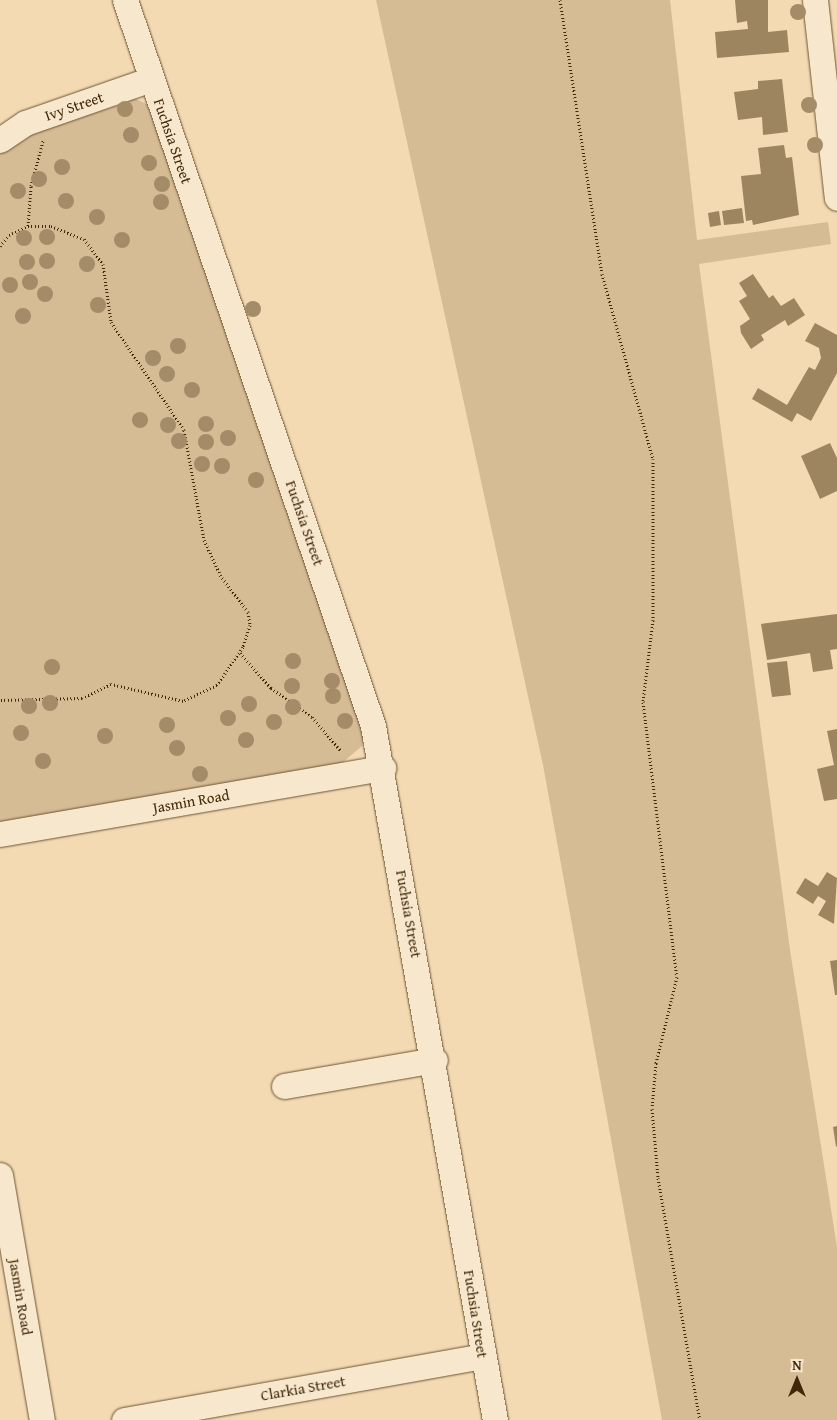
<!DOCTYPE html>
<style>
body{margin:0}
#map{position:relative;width:837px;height:1420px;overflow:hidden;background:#f3dab2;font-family:"Gentium Book Plus",serif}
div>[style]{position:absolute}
.green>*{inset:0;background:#d5bc95}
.building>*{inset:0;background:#9d8560}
.path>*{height:3px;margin-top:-1.5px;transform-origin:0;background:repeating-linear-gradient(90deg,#402808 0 1px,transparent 0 3.5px)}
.roads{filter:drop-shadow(0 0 1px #6d5432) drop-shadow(0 0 1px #6d5432)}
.street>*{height:25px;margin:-12.5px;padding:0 12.5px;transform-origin:12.5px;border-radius:12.5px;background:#f7e7cd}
.trees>*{width:16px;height:16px;margin:-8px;border-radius:50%;background:#a58c68}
span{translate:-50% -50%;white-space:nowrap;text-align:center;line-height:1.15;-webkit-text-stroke:4.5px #f7e7cd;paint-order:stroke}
.street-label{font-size:15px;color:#402808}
.north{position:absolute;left:772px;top:1355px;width:50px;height:50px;-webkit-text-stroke:4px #f7e7cd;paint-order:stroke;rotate:0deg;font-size:14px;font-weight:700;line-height:20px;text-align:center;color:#402808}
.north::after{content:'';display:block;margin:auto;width:18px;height:22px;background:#402808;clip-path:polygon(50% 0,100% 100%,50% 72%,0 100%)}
</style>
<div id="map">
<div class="green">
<i style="clip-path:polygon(376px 0,670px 0,697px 240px,828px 222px,831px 244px,699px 264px,790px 950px,837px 1247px,837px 1420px,662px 1420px,543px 765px)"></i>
<i style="clip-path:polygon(134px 98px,148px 105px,365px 731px,362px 746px,342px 763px,0 823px,0 152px,13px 139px)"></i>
</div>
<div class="building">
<i style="clip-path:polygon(735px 0,768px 0,768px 32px,787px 30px,789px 52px,717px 58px,715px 32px,748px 29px,747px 21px,737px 23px)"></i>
<i style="clip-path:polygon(782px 79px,788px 132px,763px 135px,762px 117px,738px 120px,734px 92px,758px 89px,758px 81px)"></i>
<i style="clip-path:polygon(784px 145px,786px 158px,792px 157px,799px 215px,753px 225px,752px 220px,746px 221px,741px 176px,761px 174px,758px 148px)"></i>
<i style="clip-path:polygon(742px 208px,744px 223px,724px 225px,722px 211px)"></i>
<i style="clip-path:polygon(719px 211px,721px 225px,710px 227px,708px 213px)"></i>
<i style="clip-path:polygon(753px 274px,769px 298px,773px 295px,781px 306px,794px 298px,805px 315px,788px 326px,785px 320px,761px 335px,764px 340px,751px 349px,741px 333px,740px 326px,750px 319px,739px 301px,747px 296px,739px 283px)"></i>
<i style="clip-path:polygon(815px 323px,837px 335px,837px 373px,811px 421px,797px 413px,792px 422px,752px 399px,758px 388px,787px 405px,809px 367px,815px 370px,821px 358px,819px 348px,805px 341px)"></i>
<i style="clip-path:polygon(830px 443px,837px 458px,837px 491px,820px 499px,801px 456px)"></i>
<i style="clip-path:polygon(837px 614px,837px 649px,830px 650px,833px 669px,813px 672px,810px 653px,767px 660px,761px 624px)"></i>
<i style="clip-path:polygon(787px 661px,791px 695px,772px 697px,767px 663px)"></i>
<i style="clip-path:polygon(837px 729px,837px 799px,824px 801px,817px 769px,834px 765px,827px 731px)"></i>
<i style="clip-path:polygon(827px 872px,837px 878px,834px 924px,818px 915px,826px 901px,818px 896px,813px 904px,796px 893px,805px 878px,818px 886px)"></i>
<i style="clip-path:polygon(837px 960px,837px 995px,835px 995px,830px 961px)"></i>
<i style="clip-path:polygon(837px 1126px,837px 1146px,836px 1147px,833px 1127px)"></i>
</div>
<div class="path">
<i style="left:560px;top:0;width:277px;rotate:81.3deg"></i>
<i style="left:602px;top:274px;width:192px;rotate:74.6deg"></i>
<i style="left:653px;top:459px;width:161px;rotate:90deg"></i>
<i style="left:653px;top:620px;width:83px;rotate:97deg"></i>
<i style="left:643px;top:702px;width:277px;rotate:83deg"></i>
<i style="left:677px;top:977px;width:89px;rotate:103.7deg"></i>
<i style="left:656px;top:1063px;width:46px;rotate:95deg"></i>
<i style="left:652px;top:1109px;width:69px;rotate:85deg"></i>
<i style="left:658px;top:1178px;width:246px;rotate:80.2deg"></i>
<i style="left:28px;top:226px;width:40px;rotate:-85.7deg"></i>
<i style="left:31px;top:186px;width:47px;rotate:-75.1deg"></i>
<i style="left:0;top:246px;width:14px;rotate:-51deg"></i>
<i style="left:9px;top:235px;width:21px;rotate:-25deg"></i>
<i style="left:28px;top:226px;width:23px"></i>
<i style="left:51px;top:226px;width:35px;rotate:22deg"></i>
<i style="left:84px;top:239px;width:31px;rotate:53deg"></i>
<i style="left:103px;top:264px;width:59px;rotate:82.1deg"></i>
<i style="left:111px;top:322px;width:130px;rotate:55.9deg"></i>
<i style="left:184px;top:430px;width:112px;rotate:79.7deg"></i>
<i style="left:204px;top:540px;width:38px;rotate:65deg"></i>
<i style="left:220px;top:575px;width:46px;rotate:52.9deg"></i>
<i style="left:248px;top:612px;width:13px;rotate:81deg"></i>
<i style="left:250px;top:625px;width:23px;rotate:108deg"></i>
<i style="left:243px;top:647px;width:46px;rotate:124.4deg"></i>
<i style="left:217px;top:685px;width:38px;rotate:155deg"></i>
<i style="left:183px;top:701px;width:74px;rotate:-166.7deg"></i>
<i style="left:111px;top:684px;width:32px;rotate:154deg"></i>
<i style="left:82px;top:698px;width:82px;rotate:178.6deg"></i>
<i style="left:240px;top:653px;width:47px;rotate:48.5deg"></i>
<i style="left:271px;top:688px;width:50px;rotate:35.3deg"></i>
<i style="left:312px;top:717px;width:45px;rotate:49.5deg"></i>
</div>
<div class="roads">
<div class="street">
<i style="left:125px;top:0;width:767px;rotate:71.14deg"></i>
<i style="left:373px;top:726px;width:705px;rotate:80.03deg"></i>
<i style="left:815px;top:0;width:199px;rotate:83.7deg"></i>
<i style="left:0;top:140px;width:30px;rotate:-34deg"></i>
<i style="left:25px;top:123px;width:133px;rotate:-19.2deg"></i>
<i style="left:0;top:834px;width:389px;rotate:-9.8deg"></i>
<i style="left:284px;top:1086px;width:153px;rotate:-9.8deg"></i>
<i style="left:0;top:1175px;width:249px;rotate:80.3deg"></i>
<i style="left:124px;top:1420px;width:365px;rotate:-10.1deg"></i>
</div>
</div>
<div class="trees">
<i style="left:798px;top:12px"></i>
<i style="left:809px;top:105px"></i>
<i style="left:125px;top:109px"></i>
<i style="left:131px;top:135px"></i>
<i style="left:815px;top:145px"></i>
<i style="left:149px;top:163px"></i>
<i style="left:62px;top:167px"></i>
<i style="left:39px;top:179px"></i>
<i style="left:162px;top:184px"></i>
<i style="left:18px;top:191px"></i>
<i style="left:66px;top:201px"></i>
<i style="left:161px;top:202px"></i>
<i style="left:97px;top:217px"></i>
<i style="left:47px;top:237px"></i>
<i style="left:24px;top:238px"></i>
<i style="left:122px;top:240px"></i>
<i style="left:47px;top:261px"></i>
<i style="left:27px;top:262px"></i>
<i style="left:87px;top:264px"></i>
<i style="left:30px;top:282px"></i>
<i style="left:10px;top:285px"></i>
<i style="left:45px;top:294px"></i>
<i style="left:98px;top:305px"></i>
<i style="left:253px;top:309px"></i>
<i style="left:23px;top:316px"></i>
<i style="left:178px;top:346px"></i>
<i style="left:153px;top:358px"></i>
<i style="left:167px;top:374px"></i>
<i style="left:192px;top:390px"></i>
<i style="left:140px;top:420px"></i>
<i style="left:206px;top:424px"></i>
<i style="left:168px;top:425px"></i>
<i style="left:228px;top:438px"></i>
<i style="left:179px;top:441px"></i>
<i style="left:206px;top:442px"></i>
<i style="left:202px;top:464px"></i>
<i style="left:222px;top:466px"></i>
<i style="left:256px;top:480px"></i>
<i style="left:293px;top:661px"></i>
<i style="left:52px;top:667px"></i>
<i style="left:332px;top:681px"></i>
<i style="left:292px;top:686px"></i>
<i style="left:333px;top:696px"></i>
<i style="left:50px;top:703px"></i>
<i style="left:249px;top:704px"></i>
<i style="left:29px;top:706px"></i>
<i style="left:293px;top:707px"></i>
<i style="left:228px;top:718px"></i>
<i style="left:345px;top:721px"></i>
<i style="left:274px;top:722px"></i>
<i style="left:167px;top:725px"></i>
<i style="left:21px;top:733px"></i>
<i style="left:105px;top:736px"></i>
<i style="left:246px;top:740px"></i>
<i style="left:177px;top:748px"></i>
<i style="left:43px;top:761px"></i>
<i style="left:200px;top:774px"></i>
</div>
<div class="street-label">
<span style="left:74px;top:106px;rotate:-19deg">Ivy Street</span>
<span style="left:173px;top:141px;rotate:71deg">Fuchsia Street</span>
<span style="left:305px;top:523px;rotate:71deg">Fuchsia Street</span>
<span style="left:191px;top:801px;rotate:-10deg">Jasmin Road</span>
<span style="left:409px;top:914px;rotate:80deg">Fuchsia Street</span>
<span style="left:21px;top:1297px;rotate:80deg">Jasmin Road</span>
<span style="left:476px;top:1314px;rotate:81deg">Fuchsia Street</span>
<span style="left:303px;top:1388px;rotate:-10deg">Clarkia Street</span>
</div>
<div class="north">N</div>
</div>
